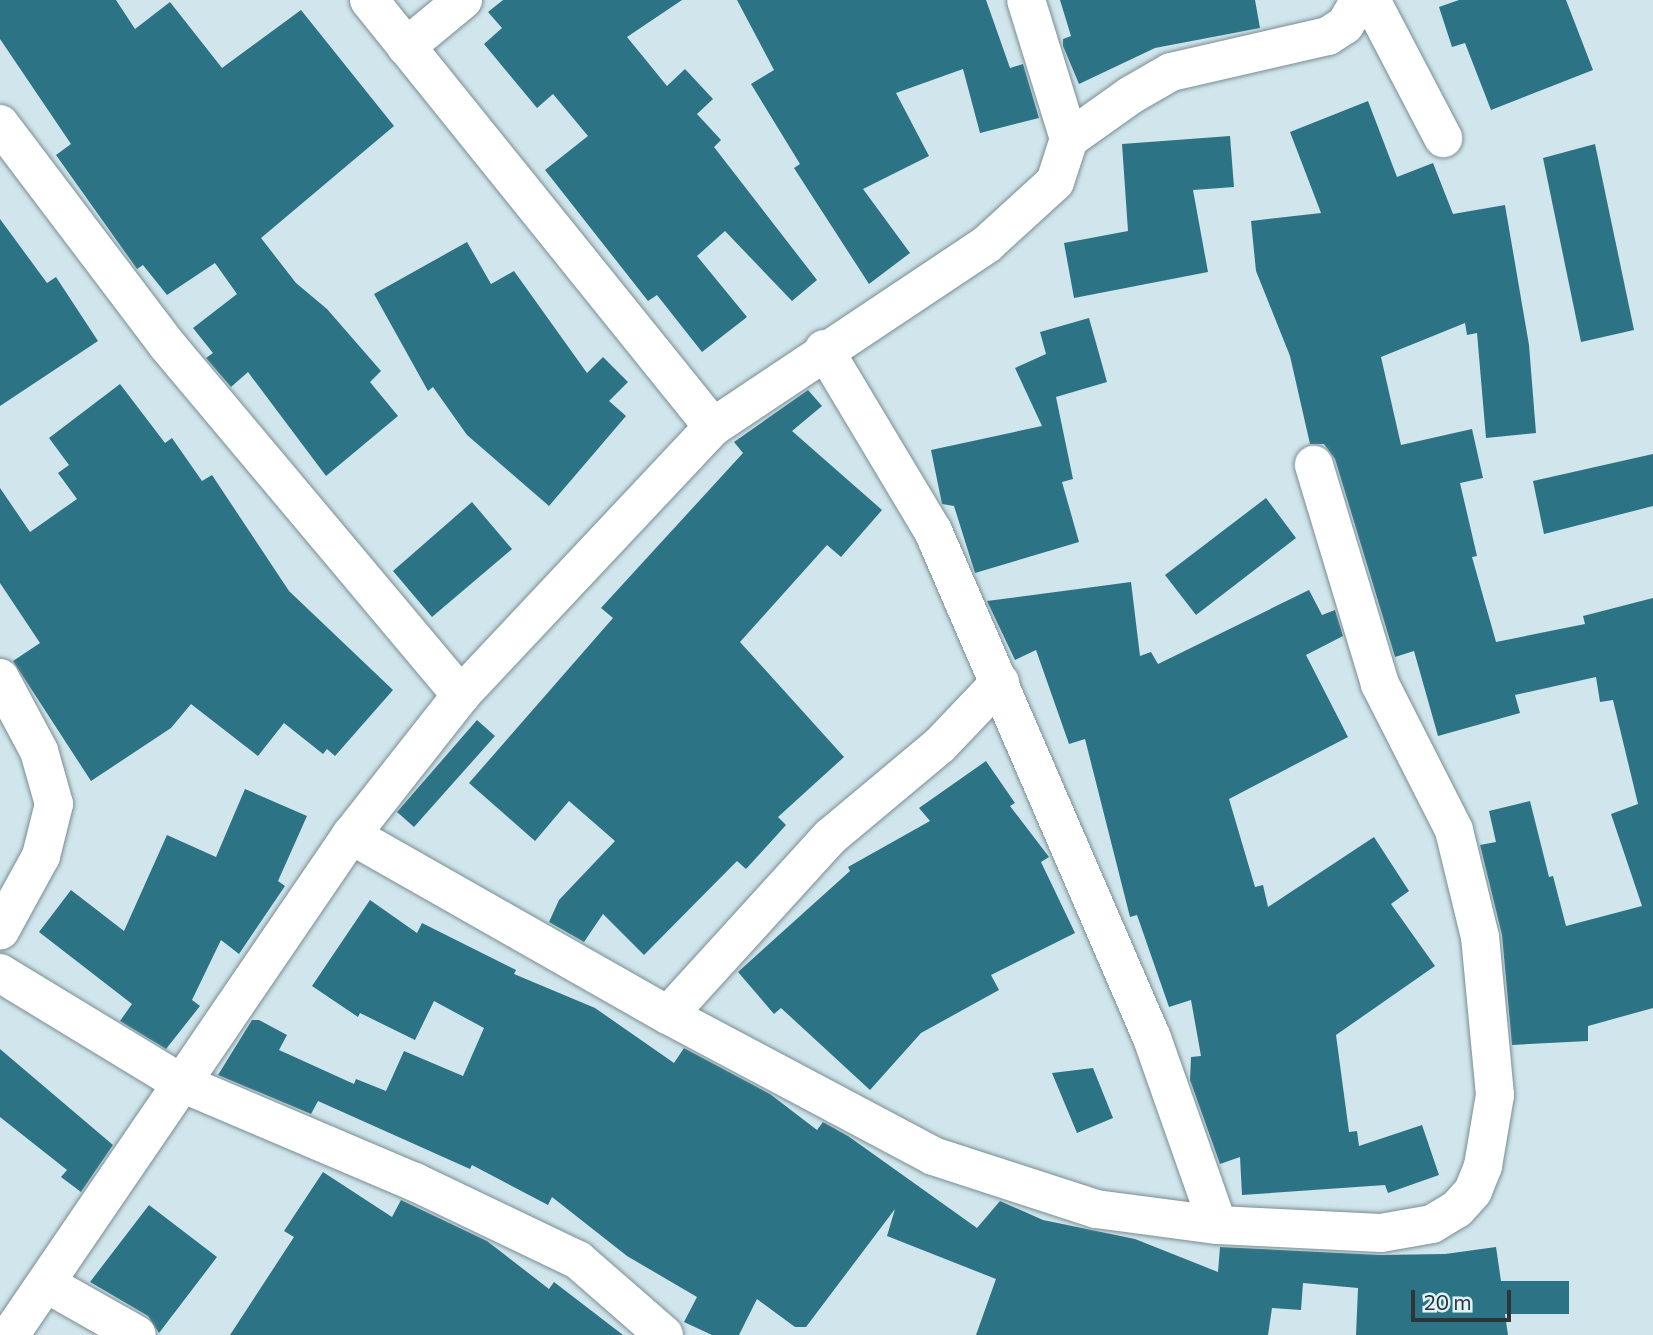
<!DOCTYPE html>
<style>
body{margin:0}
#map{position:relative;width:1653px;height:1335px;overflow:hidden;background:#d0e6ec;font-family:Commissioner,sans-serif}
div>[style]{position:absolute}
.building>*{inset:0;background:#2c7385}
.roads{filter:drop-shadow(0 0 2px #798d93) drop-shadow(0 0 2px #798d93)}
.minor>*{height:38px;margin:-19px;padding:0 19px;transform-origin:19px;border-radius:19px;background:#fff}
span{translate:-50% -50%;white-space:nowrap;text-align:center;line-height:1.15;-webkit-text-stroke:7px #ddf3f9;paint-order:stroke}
.scale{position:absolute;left:1411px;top:1290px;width:100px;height:32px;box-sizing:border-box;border:4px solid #2c3537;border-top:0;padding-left:9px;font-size:21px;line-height:24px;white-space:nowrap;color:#2c3537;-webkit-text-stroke:5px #ddf3f9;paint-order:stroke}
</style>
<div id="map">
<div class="building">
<i style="clip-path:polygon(0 0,116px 0,135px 29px,170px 2px,222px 68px,301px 10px,394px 126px,261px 238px,296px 283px,327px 309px,381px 371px,370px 382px,398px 416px,326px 476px,248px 372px,231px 387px,206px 358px,213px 353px,193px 328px,237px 294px,215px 263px,167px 295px,143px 265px,137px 269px,56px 155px,71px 144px,0 39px)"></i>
<i style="clip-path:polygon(503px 0,682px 0,627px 37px,667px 86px,685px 69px,713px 99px,697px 114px,721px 140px,714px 147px,817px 280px,792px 301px,725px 231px,697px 256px,747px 317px,702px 352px,657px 295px,648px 301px,545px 170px,588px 136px,553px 94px,537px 108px,484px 44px,502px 28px,488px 12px)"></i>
<i style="clip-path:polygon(737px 0,986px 0,1010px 68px,1023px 64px,1039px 118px,980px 133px,963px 69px,896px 93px,929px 156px,863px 189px,910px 253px,869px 284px,794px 168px,800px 164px,751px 84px,774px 70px)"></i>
<i style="clip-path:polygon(1060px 0,1255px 0,1260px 28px,1155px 48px,1079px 84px,1063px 46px,1063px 39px,1071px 36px)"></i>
<i style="clip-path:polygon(1459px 0,1566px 0,1593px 70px,1491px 110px,1465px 43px,1452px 47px,1439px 7px)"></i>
<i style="clip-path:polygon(1368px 101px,1397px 177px,1433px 163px,1453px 214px,1505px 205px,1529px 345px,1536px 433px,1486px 438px,1477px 333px,1467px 335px,1465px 323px,1381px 357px,1401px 445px,1472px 429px,1483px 478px,1460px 483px,1477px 556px,1472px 557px,1496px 642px,1585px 624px,1583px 616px,1653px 598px,1653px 1008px,1588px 1026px,1588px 1041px,1512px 1045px,1502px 935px,1480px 845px,1496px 842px,1489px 811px,1530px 801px,1549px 877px,1553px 876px,1566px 926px,1642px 906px,1611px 814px,1638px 804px,1613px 700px,1600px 702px,1596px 677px,1515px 695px,1520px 713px,1438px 736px,1414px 651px,1395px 657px,1335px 459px,1324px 444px,1310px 444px,1290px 356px,1256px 271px,1251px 221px,1321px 213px,1290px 132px)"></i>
<i style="clip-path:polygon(1230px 136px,1234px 187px,1193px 190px,1208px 272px,1074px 298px,1064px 243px,1128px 231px,1122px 144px)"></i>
<i style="clip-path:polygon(1595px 144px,1634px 330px,1581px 342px,1543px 158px)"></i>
<i style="clip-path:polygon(0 219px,47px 283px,56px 277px,98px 341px,0 406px)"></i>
<i style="clip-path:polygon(467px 242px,491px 284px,514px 271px,587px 373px,603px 357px,628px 382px,609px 401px,626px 416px,549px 506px,467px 435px,433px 387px,428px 391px,374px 294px)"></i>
<i style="clip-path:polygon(1089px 318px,1107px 382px,1056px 397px,1073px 479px,1062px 482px,1079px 542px,975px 573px,954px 506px,942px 504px,931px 450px,1042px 426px,1015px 368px,1046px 354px,1040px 332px)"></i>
<i style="clip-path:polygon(120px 384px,165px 443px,172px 438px,202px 481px,212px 475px,289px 591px,393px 690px,335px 756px,327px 749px,323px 754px,284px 723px,258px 756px,191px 704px,171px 728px,91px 781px,13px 661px,40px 643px,0 583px,0 488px,30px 532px,77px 499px,58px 473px,69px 465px,49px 438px)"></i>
<i style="clip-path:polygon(808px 390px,822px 406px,792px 431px,882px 510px,841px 557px,827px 545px,740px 642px,844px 757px,778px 817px,786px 825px,746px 869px,737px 861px,644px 955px,603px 914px,584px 942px,549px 922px,559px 900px,615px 841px,569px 801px,535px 841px,469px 783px,613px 618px,601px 608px,743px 453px,734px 442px)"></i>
<i style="clip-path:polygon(1653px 454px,1653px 506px,1544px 534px,1533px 481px)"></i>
<i style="clip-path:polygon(1266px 498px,1296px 538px,1196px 615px,1165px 575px)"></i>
<i style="clip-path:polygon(472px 502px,512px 549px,432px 617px,393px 571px)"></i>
<i style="clip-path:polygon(1131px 582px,1140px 656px,1151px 652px,1158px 664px,1309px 590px,1322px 615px,1335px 610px,1343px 636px,1306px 655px,1348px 737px,1229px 799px,1255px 887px,1263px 885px,1268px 907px,1374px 837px,1409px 891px,1391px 904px,1435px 966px,1336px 1035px,1349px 1132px,1357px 1131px,1359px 1146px,1422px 1125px,1439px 1175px,1388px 1193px,1385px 1185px,1242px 1195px,1240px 1157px,1220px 1164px,1190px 1080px,1191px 1057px,1201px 1056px,1191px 1000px,1169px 1007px,1137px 915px,1130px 917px,1085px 739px,1069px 744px,1036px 650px,1015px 660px,987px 601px)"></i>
<i style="clip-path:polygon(477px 720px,495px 736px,414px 827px,397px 812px)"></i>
<i style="clip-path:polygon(986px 761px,1015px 803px,1010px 806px,1049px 857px,1041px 862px,1075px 933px,991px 975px,999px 990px,921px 1033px,870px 1090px,781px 1008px,774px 1014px,738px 972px,850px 871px,848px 867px,930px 821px,919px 808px)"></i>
<i style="clip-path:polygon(245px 789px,307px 816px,278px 881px,285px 886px,239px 954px,221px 940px,192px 1000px,200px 1006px,166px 1049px,120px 1021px,132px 1004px,39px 932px,71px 890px,124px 931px,167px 835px,216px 857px)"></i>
<i style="clip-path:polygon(370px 900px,417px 933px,422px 923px,516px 970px,514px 974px,595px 1008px,674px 1063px,684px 1048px,770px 1094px,817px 1130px,823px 1122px,848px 1136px,977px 1228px,1000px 1201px,1043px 1220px,1135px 1239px,1218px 1272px,1220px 1247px,1380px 1255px,1445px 1254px,1496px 1247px,1501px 1281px,1569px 1281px,1569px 1314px,1505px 1314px,1508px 1335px,1356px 1335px,1358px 1288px,1303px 1283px,1301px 1310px,1272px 1308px,1268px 1335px,976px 1335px,996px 1279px,887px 1236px,895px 1209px,806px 1327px,795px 1327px,757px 1299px,739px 1335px,712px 1335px,684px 1322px,697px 1297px,627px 1256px,552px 1197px,548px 1205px,472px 1165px,470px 1169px,318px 1101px,311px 1114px,218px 1075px,252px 1020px,259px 1020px,287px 1035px,279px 1050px,354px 1084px,356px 1079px,386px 1091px,404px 1051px,463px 1076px,484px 1028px,434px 1001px,415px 1040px,360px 1013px,358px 1017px,312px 986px)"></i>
<i style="clip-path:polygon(0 1049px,113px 1145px,81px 1192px,61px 1177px,67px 1170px,0 1117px)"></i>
<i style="clip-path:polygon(1093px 1068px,1113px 1118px,1077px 1133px,1052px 1073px)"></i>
<i style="clip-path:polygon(323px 1172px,392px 1217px,401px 1200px,487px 1241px,549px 1289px,554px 1282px,623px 1335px,230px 1335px,294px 1237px,284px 1231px)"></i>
<i style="clip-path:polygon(149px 1205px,217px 1257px,159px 1333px,148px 1316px,90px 1282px)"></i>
</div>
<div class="roads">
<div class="minor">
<i style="left:369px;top:0;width:548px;rotate:51.14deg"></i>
<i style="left:1026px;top:0;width:145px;rotate:72.8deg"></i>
<i style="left:1371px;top:0;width:156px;rotate:62.4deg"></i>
<i style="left:406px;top:47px;width:74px;rotate:-39.5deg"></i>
<i style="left:0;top:124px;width:278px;rotate:52.9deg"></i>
<i style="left:168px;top:346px;width:456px;rotate:50deg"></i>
<i style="left:824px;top:349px;width:212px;rotate:59.1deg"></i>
<i style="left:933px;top:531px;width:552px;rotate:66.64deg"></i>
<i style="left:1152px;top:1038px;width:198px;rotate:70.6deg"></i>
<i style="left:0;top:678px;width:83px;rotate:61.9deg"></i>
<i style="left:39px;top:751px;width:55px;rotate:74.2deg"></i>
<i style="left:54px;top:804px;width:54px;rotate:104deg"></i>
<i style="left:41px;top:856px;width:85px;rotate:118.7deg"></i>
<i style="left:351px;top:835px;width:365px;rotate:29.6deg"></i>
<i style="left:668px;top:1015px;width:300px;rotate:28deg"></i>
<i style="left:933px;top:1156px;width:171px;rotate:18deg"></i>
<i style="left:1096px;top:1209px;width:123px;rotate:7.5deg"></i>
<i style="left:1218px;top:1225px;width:163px;rotate:2.8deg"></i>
<i style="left:1381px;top:1233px;width:52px;rotate:-10deg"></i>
<i style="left:1432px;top:1224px;width:29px;rotate:-31deg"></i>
<i style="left:1457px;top:1209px;width:24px;rotate:-48deg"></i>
<i style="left:1473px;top:1191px;width:27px;rotate:-68deg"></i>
<i style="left:1483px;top:1166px;width:72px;rotate:-80.4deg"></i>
<i style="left:1495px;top:1095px;width:159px;rotate:-95.4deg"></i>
<i style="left:1480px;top:937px;width:110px;rotate:-103.7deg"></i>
<i style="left:1454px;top:830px;width:164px;rotate:-116.9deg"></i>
<i style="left:1380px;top:684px;width:229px;rotate:-106.8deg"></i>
<i style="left:0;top:973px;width:210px;rotate:31.3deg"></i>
<i style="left:179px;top:1082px;width:256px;rotate:23deg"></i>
<i style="left:415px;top:1182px;width:181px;rotate:25.6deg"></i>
<i style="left:578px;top:1260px;width:114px;rotate:41.1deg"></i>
<i style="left:668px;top:1015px;width:241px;rotate:-47.7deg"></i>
<i style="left:830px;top:837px;width:143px;rotate:-39.9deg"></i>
<i style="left:940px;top:745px;width:87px;rotate:-46.4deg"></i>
<i style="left:47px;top:1284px;width:103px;rotate:29.5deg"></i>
<i style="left:10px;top:1335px;width:605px;rotate:-55.71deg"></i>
<i style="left:351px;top:835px;width:178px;rotate:-51.8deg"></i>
<i style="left:461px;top:695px;width:368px;rotate:-46.8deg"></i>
<i style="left:713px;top:427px;width:329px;rotate:-33.7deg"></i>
<i style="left:987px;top:244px;width:92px;rotate:-42.4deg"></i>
<i style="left:1055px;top:182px;width:45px;rotate:-72deg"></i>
<i style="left:1069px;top:139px;width:76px;rotate:-35.4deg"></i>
<i style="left:1131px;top:95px;width:46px;rotate:-29.9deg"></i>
<i style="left:1171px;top:72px;width:161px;rotate:-12.9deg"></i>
<i style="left:1328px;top:36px;width:20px;rotate:-33deg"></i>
<i style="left:1345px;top:25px;width:29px;rotate:-59deg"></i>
</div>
</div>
<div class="scale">20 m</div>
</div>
